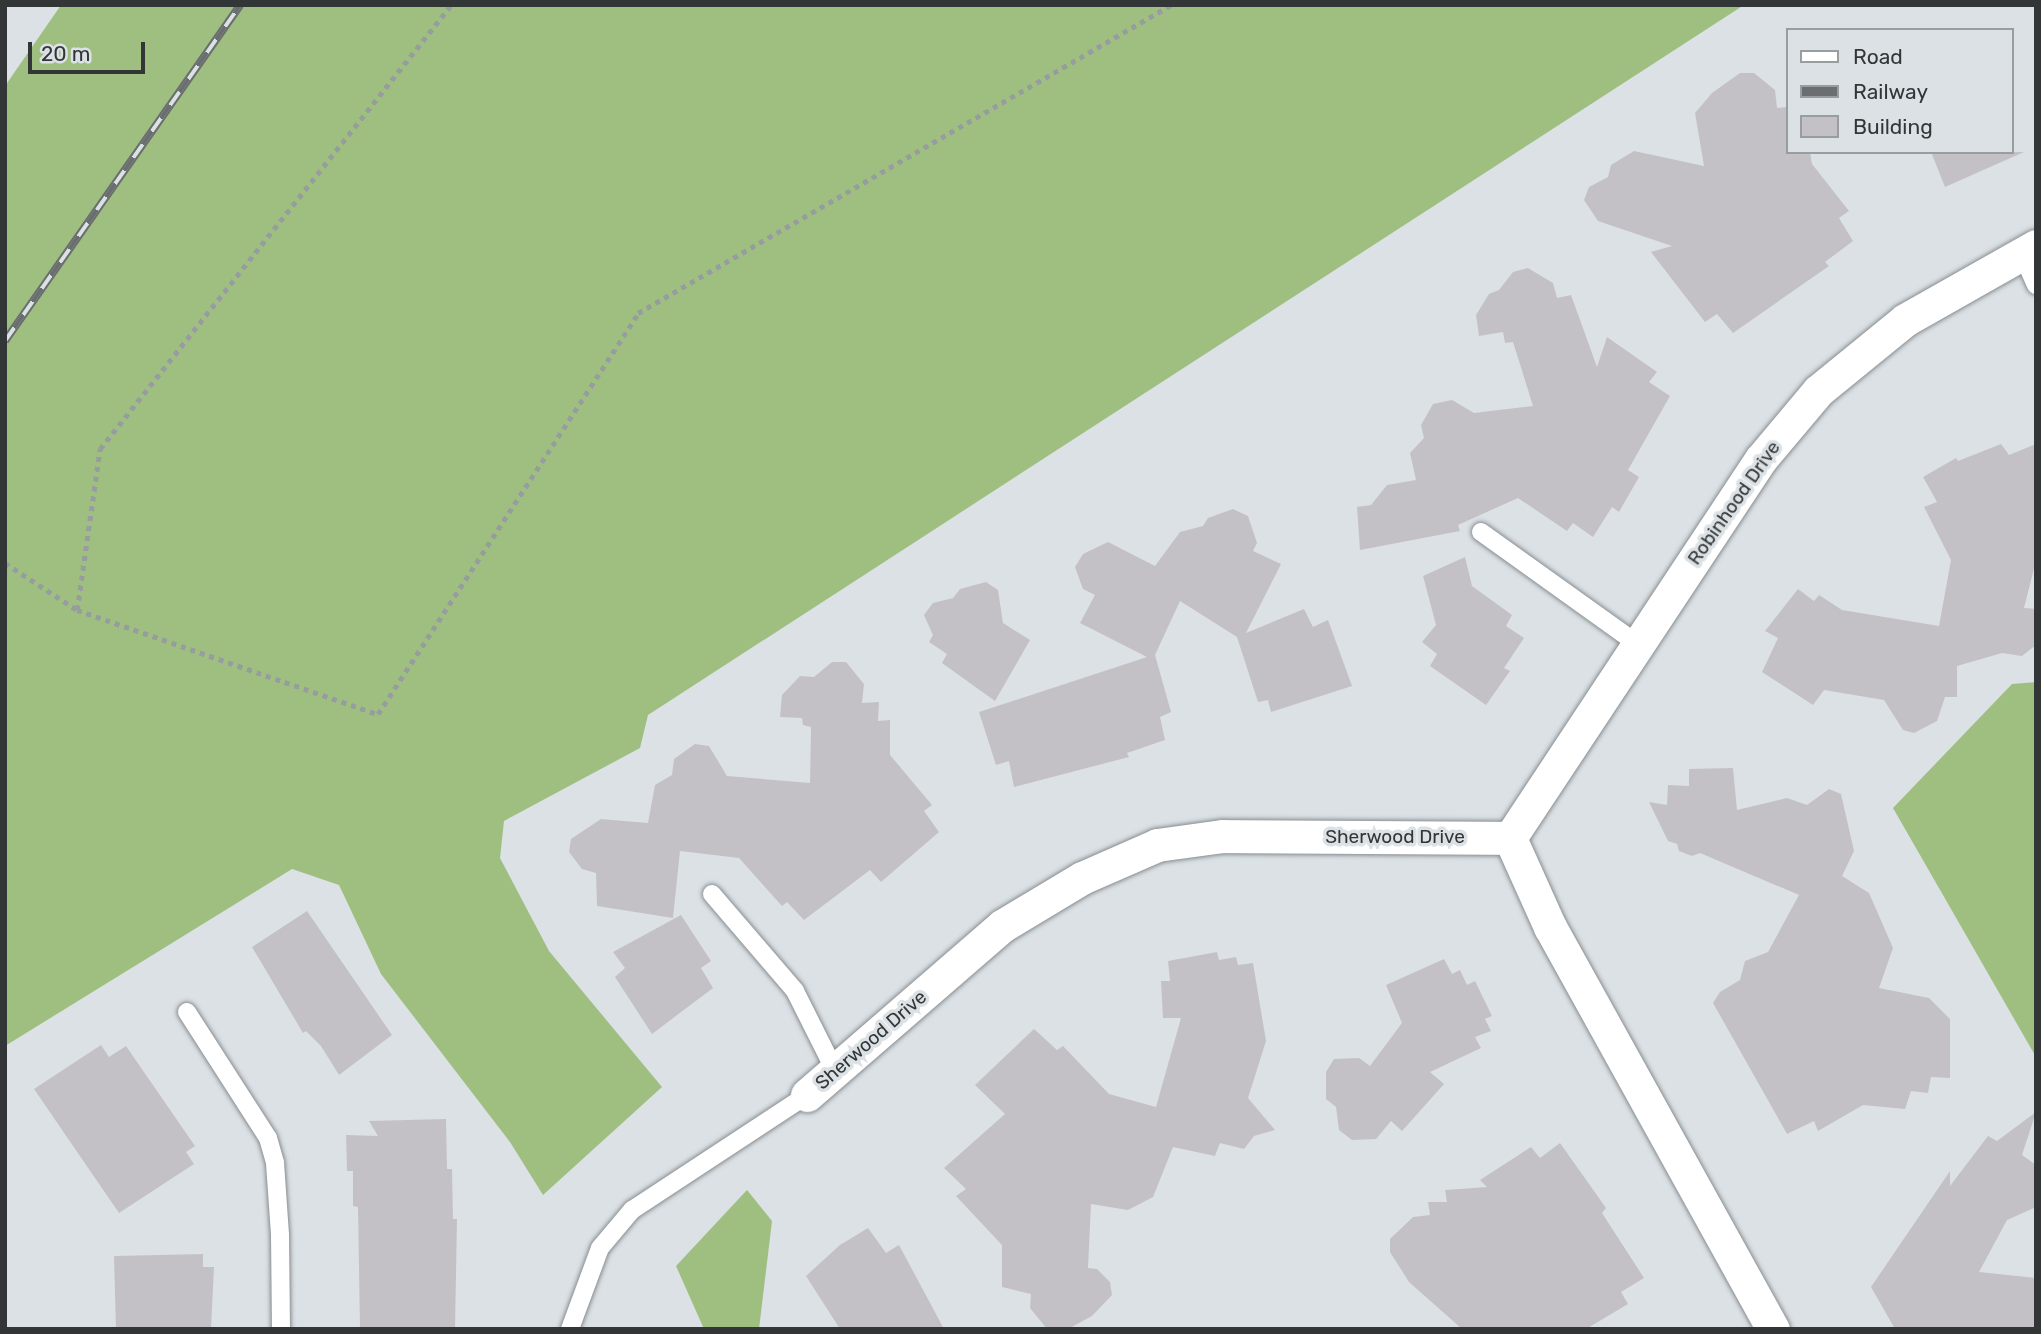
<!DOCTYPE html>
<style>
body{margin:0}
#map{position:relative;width:2041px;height:1334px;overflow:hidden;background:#dbe1e5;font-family:Rubik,sans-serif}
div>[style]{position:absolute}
.forest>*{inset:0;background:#9fbf81}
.building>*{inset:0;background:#c4c1c6}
.path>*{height:4.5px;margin-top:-2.25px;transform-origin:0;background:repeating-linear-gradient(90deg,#979c9e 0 5px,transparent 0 10px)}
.roads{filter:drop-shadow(0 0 2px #888d91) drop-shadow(0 0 2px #888d91)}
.service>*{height:18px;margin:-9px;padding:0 9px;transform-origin:9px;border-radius:9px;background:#fff}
.minor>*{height:33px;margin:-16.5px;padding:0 16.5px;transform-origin:16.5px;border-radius:16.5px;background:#fff}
.rail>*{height:8px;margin-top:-4px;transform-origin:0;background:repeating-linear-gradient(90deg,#dbe1e5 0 16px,#6a6e70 0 32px);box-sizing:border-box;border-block:2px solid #6a6e70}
span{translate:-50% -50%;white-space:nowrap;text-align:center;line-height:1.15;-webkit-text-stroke:7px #dbe1e5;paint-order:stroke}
.street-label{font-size:19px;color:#333637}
.frame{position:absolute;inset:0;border:7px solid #333637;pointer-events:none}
.legend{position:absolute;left:1786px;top:28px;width:228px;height:126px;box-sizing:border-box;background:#dbe1e5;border:2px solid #989d9f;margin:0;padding:9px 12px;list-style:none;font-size:21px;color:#333637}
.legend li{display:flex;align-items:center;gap:14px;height:35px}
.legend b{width:35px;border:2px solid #989d9f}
.scale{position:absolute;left:28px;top:42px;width:117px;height:32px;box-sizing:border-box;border:4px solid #333637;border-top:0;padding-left:9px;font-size:21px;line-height:24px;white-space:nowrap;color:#333637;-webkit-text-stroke:5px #dbe1e5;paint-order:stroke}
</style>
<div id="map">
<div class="forest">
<i style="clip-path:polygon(61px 5px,1744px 5px,648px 715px,640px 748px,504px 821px,500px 858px,549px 951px,662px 1087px,543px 1195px,510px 1142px,381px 974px,339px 885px,292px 869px,5px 1046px,5px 86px)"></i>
<i style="clip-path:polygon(2036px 682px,2036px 1057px,1893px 808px,2012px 684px)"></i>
<i style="clip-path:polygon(747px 1190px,772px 1221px,759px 1329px,704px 1329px,676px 1266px)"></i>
</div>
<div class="building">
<i style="clip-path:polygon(1740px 73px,1754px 73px,1775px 90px,1777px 108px,1787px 107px,1787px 152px,1810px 152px,1812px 164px,1849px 211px,1839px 218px,1853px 241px,1825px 262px,1829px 266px,1733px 333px,1717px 314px,1705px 322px,1651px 252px,1672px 246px,1598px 221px,1584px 200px,1589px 187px,1608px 177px,1611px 165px,1634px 151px,1704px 166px,1695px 113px,1712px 93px)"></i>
<i style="clip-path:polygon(1931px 152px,2024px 152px,1945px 187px)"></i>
<i style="clip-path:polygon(1528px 268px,1553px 283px,1557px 298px,1571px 295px,1597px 367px,1607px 337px,1657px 372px,1649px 382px,1670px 396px,1628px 470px,1639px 477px,1619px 512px,1612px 507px,1593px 537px,1573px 523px,1567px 531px,1518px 498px,1458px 525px,1460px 531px,1360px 550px,1357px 507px,1371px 505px,1387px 485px,1416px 480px,1410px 453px,1424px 438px,1421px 425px,1433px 404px,1452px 400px,1474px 413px,1533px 406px,1513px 342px,1505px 343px,1503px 332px,1479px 336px,1476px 315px,1489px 294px,1499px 290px,1513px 272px)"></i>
<i style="clip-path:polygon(2001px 444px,2009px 455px,2036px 444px,2036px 561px,2024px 608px,2036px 609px,2036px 645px,2022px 656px,2002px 653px,1957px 666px,1957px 697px,1945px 697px,1937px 721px,1914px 733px,1903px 730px,1884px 700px,1824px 690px,1813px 705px,1762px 672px,1778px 638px,1765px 631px,1798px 589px,1814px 601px,1819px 595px,1842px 610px,1939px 626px,1951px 560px,1924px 507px,1937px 502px,1923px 477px,1956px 458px,1958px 461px)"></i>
<i style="clip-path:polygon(1233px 509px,1248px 516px,1257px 543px,1253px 551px,1281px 564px,1246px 633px,1304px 609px,1313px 627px,1328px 620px,1352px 686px,1271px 712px,1268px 700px,1258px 702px,1237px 637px,1180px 601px,1155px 655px,1171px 712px,1160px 717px,1165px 740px,1127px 753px,1129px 757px,1014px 787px,1009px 761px,996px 765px,979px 712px,1147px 657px,1080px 623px,1095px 595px,1083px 589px,1075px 567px,1083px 554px,1108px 542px,1155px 566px,1180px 532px,1203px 526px,1208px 518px)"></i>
<i style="clip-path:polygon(1465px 557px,1472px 586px,1512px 615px,1506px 626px,1524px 638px,1504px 668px,1510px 671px,1486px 705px,1430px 666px,1437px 654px,1422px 642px,1436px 625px,1423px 576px)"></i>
<i style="clip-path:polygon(986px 582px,998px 590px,1003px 623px,1030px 640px,995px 701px,942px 663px,947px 654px,929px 642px,933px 635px,924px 615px,933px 603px,953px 598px,960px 589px)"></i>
<i style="clip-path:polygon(832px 662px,846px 662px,864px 684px,862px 703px,879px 702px,878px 721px,890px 720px,890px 755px,932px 805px,924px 811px,939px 832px,881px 882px,870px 870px,804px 920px,787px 902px,782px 906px,739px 858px,680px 851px,673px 918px,597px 906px,596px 873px,582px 869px,569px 852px,571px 839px,601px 819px,648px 823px,655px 785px,672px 775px,674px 759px,695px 744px,709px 746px,727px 776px,810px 783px,811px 727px,803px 725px,802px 718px,780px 717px,782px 695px,800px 676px,814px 677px)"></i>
<i style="clip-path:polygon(1733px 768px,1737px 810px,1787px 798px,1807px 805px,1829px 789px,1841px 794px,1854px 851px,1842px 876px,1869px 893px,1893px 948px,1879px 988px,1929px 998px,1950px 1019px,1950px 1078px,1931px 1077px,1928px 1093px,1911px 1091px,1905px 1109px,1863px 1105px,1818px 1131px,1814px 1121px,1787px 1134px,1713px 1003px,1720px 992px,1740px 980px,1745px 961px,1768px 952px,1799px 895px,1700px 853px,1692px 856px,1679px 851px,1677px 844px,1668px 841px,1649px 802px,1667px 805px,1668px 785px,1689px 786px,1689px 769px)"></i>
<i style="clip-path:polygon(307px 911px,392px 1035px,339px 1075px,321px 1046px,306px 1031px,303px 1033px,252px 947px)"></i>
<i style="clip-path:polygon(681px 915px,711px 961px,701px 968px,713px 988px,652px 1034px,615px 977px,625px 968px,613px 952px)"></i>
<i style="clip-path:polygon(1217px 952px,1219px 960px,1236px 957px,1238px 965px,1253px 963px,1266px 1041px,1248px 1098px,1275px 1130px,1254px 1136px,1244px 1149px,1220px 1143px,1215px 1156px,1173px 1147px,1153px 1197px,1128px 1210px,1091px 1204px,1088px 1268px,1097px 1269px,1110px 1282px,1112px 1295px,1092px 1316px,1068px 1329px,1047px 1329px,1030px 1308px,1031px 1294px,1002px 1287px,1002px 1245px,956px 1196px,966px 1189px,944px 1168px,1005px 1114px,975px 1085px,1034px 1029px,1057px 1050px,1063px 1046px,1109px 1094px,1156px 1107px,1181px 1018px,1163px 1018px,1161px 981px,1170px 981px,1168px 961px)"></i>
<i style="clip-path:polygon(1444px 959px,1452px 974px,1460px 970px,1467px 985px,1475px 981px,1492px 1016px,1485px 1019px,1491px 1031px,1475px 1037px,1481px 1048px,1430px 1072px,1444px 1084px,1402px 1131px,1391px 1121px,1376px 1139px,1352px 1140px,1339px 1130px,1336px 1107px,1326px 1099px,1326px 1072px,1334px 1059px,1359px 1058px,1370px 1066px,1402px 1023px,1386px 985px)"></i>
<i style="clip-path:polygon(101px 1045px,109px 1057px,126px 1046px,195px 1146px,186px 1152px,194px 1164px,119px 1213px,34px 1089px)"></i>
<i style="clip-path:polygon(2036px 1112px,2022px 1155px,2036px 1165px,2036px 1207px,2007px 1220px,1979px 1272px,2036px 1278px,2036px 1329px,1895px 1329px,1871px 1287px,1950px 1171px,1950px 1186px,1988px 1136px,1997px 1141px)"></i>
<i style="clip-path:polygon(446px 1119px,447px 1169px,452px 1169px,453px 1219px,457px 1219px,455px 1329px,360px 1329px,358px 1207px,353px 1206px,353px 1171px,347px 1171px,346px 1135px,378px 1136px,369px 1121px)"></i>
<i style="clip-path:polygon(1560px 1143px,1606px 1208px,1602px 1213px,1644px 1278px,1621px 1292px,1628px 1304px,1586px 1329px,1462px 1329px,1409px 1282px,1390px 1252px,1390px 1239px,1413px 1217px,1430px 1215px,1428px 1202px,1447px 1202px,1445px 1190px,1487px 1187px,1480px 1180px,1531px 1147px,1540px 1158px)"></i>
<i style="clip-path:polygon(868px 1228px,886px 1253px,899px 1245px,944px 1329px,840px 1329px,806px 1276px,840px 1245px)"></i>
<i style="clip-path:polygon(203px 1254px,203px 1267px,214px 1267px,211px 1329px,116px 1329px,114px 1256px)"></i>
</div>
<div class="path">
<i style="left:5px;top:563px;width:86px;rotate:33.1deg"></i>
<i style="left:77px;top:610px;width:318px;rotate:19.1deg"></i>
<i style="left:378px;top:714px;width:478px;rotate:-57deg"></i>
<i style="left:638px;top:313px;width:616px;rotate:-30.02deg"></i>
<i style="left:77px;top:610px;width:163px;rotate:-81.9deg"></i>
<i style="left:100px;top:449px;width:566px;rotate:-51.67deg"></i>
</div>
<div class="roads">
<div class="service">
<i style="left:2023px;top:256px;width:32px;rotate:66deg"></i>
<i style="left:1481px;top:532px;width:191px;rotate:35.6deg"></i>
<i style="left:712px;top:894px;width:128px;rotate:49.4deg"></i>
<i style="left:795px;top:991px;width:89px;rotate:63.4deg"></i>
<i style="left:187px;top:1012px;width:150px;rotate:57.3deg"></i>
<i style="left:268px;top:1138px;width:26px;rotate:74deg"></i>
<i style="left:275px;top:1163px;width:72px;rotate:86deg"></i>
<i style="left:280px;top:1235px;width:94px;rotate:89.4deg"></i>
<i style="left:570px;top:1329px;width:86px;rotate:-69.7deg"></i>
<i style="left:600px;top:1248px;width:50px;rotate:-49.9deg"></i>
<i style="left:632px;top:1210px;width:209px;rotate:-33.3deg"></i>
</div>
<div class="minor">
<i style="left:1510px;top:838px;width:455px;rotate:-56.5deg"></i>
<i style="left:1761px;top:459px;width:89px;rotate:-50deg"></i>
<i style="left:1818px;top:391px;width:112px;rotate:-39.2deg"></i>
<i style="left:1905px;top:320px;width:150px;rotate:-29.5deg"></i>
<i style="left:1510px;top:838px;width:98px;rotate:65.8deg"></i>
<i style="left:1550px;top:927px;width:460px;rotate:61deg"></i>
<i style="left:807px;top:1095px;width:258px;rotate:-40.9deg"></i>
<i style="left:1002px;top:926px;width:93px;rotate:-31deg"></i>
<i style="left:1082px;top:878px;width:82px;rotate:-23.7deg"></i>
<i style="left:1157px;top:845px;width:67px;rotate:-7.8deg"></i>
<i style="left:1223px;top:836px;width:287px;rotate:0.4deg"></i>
</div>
</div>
<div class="rail">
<i style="left:5px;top:341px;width:410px;rotate:-55deg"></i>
</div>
<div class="street-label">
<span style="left:1734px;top:503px;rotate:-55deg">Robinhood Drive</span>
<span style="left:1395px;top:837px">Sherwood Drive</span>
<span style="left:871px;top:1040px;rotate:-41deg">Sherwood Drive</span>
</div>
<div class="frame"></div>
<ul class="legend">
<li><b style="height:9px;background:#fff"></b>Road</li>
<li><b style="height:9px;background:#6a6e70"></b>Railway</li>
<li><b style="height:19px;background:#c4c1c6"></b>Building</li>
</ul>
<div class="scale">20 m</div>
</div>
